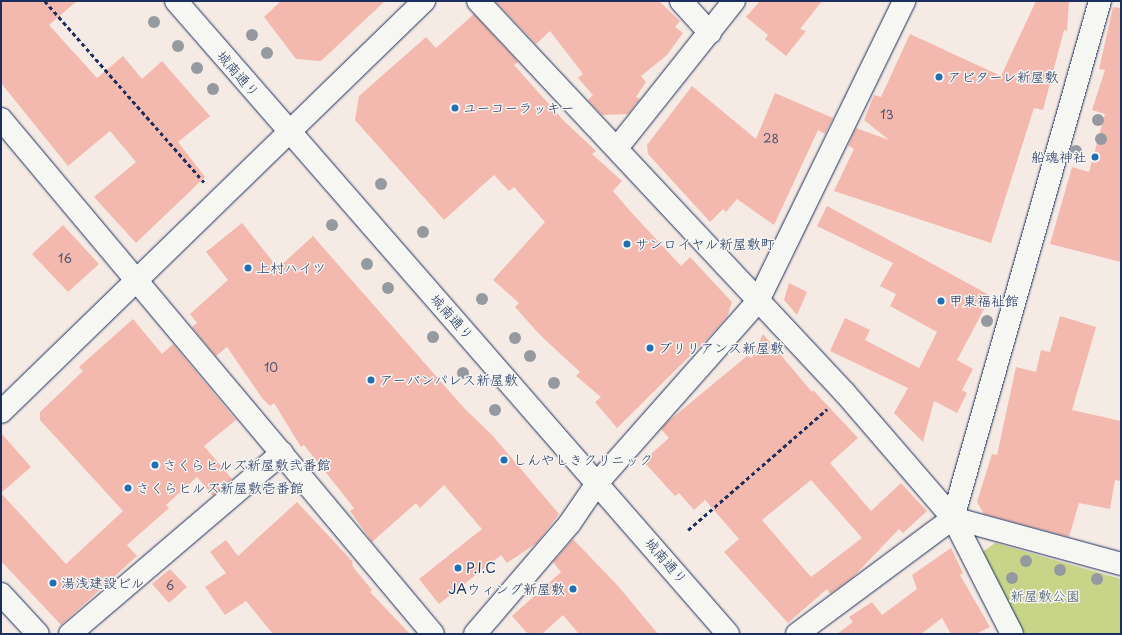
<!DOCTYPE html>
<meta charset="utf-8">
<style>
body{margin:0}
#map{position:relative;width:1122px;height:635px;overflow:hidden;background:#f6eae4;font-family:"Playpen Sans","Klee One",sans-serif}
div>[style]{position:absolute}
.green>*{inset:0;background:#c8d589}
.building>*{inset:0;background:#f4b9ae}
.path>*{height:2.5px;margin-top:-1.25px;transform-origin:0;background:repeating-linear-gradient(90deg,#1b2f5e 0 4px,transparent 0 7px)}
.roads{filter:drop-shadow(0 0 1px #1b2f5e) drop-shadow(0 0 1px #1b2f5e)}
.minor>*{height:22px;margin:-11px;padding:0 11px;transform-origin:11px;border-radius:11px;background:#f6f6f2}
.trees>*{width:12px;height:12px;margin:-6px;border-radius:50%;background:#959aa0}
.dots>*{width:11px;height:11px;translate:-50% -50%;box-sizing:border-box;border:2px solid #f6f6f2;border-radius:50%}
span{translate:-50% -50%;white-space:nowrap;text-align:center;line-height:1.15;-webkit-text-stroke:3px #f6f6f2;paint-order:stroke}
.number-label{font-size:12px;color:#515272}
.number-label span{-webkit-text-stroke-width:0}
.street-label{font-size:14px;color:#1b2f5e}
.poi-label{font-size:14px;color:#1b2f5e}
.left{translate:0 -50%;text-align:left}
.right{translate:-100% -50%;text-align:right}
.park-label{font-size:14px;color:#465869}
.frame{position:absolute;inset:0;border:2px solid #1b2f5e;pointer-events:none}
</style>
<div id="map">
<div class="green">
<i style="clip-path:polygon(995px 543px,1121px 579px,1121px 634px,1021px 634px,980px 554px)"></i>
</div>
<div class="building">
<i style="clip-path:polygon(1px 1px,77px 1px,49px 25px,97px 78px,123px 56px,142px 79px,162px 61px,210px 116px,178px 142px,205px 177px,136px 243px,94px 197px,136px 162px,110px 131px,68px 166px,1px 83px)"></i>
<i style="clip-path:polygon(281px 1px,385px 1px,321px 61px,296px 59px,264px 17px)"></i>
<i style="clip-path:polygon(495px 1px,659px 1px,680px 21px,675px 27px,683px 33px,667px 55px,641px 76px,646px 82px,636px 97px,640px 99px,628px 114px,602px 115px,588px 100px,593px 95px,578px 78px,583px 74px,550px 31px,536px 44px)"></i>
<i style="clip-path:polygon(760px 1px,822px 1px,800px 29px,806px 31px,786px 56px,765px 39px,768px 35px,746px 17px)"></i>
<i style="clip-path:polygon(1036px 1px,1069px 1px,1067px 31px,1064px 30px,1043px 110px,1034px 108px,991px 243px,834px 191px,854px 149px,848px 145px,856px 128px,889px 140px,864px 120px,874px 95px,881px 97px,910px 34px,1001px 76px)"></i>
<i style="clip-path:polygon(1113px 7px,1121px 8px,1121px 262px,1050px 244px,1072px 167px,1089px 172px,1105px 114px,1092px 110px,1105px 70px,1099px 69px)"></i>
<i style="clip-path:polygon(474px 14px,518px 62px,514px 65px,564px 121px,596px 151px,592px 154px,622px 181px,613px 191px,630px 211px,681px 266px,690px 257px,732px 302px,727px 317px,709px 337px,617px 428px,595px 402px,601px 397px,576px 376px,580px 372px,540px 335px,515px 307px,519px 303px,493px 280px,545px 222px,514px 187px,509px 191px,494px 175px,444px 220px,355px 120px,359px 96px,426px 37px,436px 48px)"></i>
<i style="clip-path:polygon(692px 86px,756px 139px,775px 93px,833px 118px,825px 134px,818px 130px,774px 225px,737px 199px,726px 212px,723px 209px,710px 222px,648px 154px,647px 145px)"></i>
<i style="clip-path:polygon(827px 206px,991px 296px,957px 360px,973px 369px,962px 390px,967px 393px,957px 413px,934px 401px,923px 442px,894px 413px,908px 388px,830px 351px,845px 318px,870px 330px,865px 340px,919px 368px,937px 332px,890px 306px,896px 294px,880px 286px,893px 263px,817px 226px)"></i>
<i style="clip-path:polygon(242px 223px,278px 268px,313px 236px,464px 408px,492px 435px,559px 514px,537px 543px,507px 563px,501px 555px,439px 604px,419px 579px,482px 529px,444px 485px,420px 508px,416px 503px,372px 542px,350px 511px,354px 508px,304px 445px,301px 447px,274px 403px,270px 406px,262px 398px,227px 347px,216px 356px,192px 327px,197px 323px,190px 314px,228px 280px,206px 252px)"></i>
<i style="clip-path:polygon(63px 225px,99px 264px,68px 292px,32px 254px)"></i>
<i style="clip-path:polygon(789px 283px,807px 292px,797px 315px,784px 300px)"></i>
<i style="clip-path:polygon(1060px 316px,1096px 327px,1072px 410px,1121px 421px,1121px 481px,1115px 480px,1110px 509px,1079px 503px,1069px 537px,984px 514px,977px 502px,992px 454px,997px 455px,1016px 367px,1036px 372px,1041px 350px,1050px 352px)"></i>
<i style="clip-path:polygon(133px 319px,162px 354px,173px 344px,236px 420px,204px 446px,232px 479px,213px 496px,197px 477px,166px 505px,169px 508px,127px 545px,137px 556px,61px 625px,1px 561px,1px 493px,66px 564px,123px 511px,40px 420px,40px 412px,83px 371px,79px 367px)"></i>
<i style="clip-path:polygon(evenodd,763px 334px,812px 392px,813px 390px,858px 438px,830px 463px,871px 511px,901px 483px,927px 511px,903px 533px,899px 529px,853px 577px,830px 594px,827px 589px,788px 623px,724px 552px,739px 539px,705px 500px,694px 510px,679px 493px,675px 496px,643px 461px,669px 438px,661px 429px,666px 423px,747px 356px,752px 358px,763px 334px,811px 480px,862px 538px,811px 577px,762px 520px,811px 480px)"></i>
<i style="clip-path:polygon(1px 433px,31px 467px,1px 493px)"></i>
<i style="clip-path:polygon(297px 502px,352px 561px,353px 567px,372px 590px,370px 592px,410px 634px,273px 634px,246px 601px,225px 615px,205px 587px,226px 573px,210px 552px,226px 540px,238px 556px)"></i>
<i style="clip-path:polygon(573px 539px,618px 586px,658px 634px,579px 634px,563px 615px,542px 634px,528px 634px,512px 616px,561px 572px,553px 562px)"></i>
<i style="clip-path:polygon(951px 548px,963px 573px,960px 575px,990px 627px,976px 634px,951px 634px,942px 618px,921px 634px,837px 634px,853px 622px,849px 617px,872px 602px,882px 615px,917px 589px,912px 575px)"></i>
<i style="clip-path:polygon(170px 569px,187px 587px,169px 603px,152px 584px)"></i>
</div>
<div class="path">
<i style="left:45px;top:1px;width:241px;rotate:48.7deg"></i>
<i style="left:688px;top:530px;width:184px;rotate:-41deg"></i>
</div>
<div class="roads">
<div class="minor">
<i style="left:176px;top:1px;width:840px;rotate:48.91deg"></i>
<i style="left:478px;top:1px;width:537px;rotate:46.89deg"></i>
<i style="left:845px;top:393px;width:165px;rotate:49.2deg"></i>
<i style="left:953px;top:518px;width:130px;rotate:63deg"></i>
<i style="left:681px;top:1px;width:43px;rotate:47.8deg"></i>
<i style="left:1px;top:119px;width:672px;rotate:50.01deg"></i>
<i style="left:617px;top:148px;width:188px;rotate:-51.5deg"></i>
<i style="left:1px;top:412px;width:590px;rotate:-44.18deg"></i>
<i style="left:953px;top:518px;width:174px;rotate:15.3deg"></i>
<i style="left:1px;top:594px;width:54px;rotate:47.2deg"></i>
<i style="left:70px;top:634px;width:279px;rotate:-40.5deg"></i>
<i style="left:475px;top:634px;width:146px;rotate:-49.4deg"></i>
<i style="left:570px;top:523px;width:50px;rotate:-55.7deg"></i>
<i style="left:598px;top:482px;width:242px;rotate:-48.5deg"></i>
<i style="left:758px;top:301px;width:334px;rotate:-64deg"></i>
<i style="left:797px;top:634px;width:194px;rotate:-36.6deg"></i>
<i style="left:953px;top:518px;width:537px;rotate:-74.13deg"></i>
</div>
</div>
<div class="trees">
<i style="left:154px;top:22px"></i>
<i style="left:252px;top:35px"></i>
<i style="left:178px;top:46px"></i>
<i style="left:267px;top:53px"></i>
<i style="left:197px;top:68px"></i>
<i style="left:213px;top:89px"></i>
<i style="left:1098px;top:120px"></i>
<i style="left:1101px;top:139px"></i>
<i style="left:1076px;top:151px"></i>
<i style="left:381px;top:184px"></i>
<i style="left:332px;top:225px"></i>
<i style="left:423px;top:232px"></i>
<i style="left:367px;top:264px"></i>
<i style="left:388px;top:288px"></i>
<i style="left:482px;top:299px"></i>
<i style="left:987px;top:321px"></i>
<i style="left:433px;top:337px"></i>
<i style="left:515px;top:338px"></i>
<i style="left:530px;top:356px"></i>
<i style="left:463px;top:373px"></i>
<i style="left:554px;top:383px"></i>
<i style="left:495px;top:410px"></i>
<i style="left:1026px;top:561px"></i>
<i style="left:1060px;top:570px"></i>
<i style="left:1012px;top:578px"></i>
<i style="left:1097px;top:579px"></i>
</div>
<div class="dots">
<i style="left:939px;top:77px;background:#1f6fb2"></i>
<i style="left:455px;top:108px;background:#1f6fb2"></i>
<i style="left:1095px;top:157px;background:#1f6fb2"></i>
<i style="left:627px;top:244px;background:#1f6fb2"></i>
<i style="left:248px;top:268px;background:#1f6fb2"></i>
<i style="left:941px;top:301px;background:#1f6fb2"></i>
<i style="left:650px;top:348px;background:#1f6fb2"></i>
<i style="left:371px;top:380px;background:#1f6fb2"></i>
<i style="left:504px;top:460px;background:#1f6fb2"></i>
<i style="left:155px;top:465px;background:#1f6fb2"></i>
<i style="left:128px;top:488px;background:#1f6fb2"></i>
<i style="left:458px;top:568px;background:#1f6fb2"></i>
<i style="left:53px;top:583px;background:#1f6fb2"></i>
<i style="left:573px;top:589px;background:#1f6fb2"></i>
</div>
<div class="number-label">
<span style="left:887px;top:115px">13</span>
<span style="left:771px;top:139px">28</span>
<span style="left:65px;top:259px">16</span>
<span style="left:271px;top:368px">10</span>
<span style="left:170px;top:586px">6</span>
</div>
<div class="street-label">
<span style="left:238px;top:74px;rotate:49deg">城南通り</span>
<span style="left:452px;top:317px;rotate:48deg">城南通り</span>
<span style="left:666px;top:561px;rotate:49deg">城南通り</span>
</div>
<div class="poi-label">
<span class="left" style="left:947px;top:77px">アビターレ新屋敷</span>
<span class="left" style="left:463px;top:108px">ユーコーラッキー</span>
<span class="right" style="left:1087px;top:157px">船魂神社</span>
<span class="left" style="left:635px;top:244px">サンロイヤル新屋敷町</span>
<span class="left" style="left:256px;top:268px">上村ハイツ</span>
<span class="left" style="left:949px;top:301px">甲東福祉館</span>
<span class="left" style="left:658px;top:348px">ブリリアンス新屋敷</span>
<span class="left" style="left:379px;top:380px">アーバンパレス新屋敷</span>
<span class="left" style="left:513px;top:460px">しんやしきクリニック</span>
<span class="left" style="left:163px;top:465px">さくらヒルズ新屋敷弐番館</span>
<span class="left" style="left:136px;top:488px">さくらヒルズ新屋敷壱番館</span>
<span class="left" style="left:466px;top:568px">P.I.C</span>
<span class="left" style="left:61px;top:583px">湯浅建設ビル</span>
<span class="right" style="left:565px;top:589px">JAウィング新屋敷</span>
</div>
<div class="park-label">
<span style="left:1045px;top:596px">新屋敷公園</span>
</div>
<div class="frame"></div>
</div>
